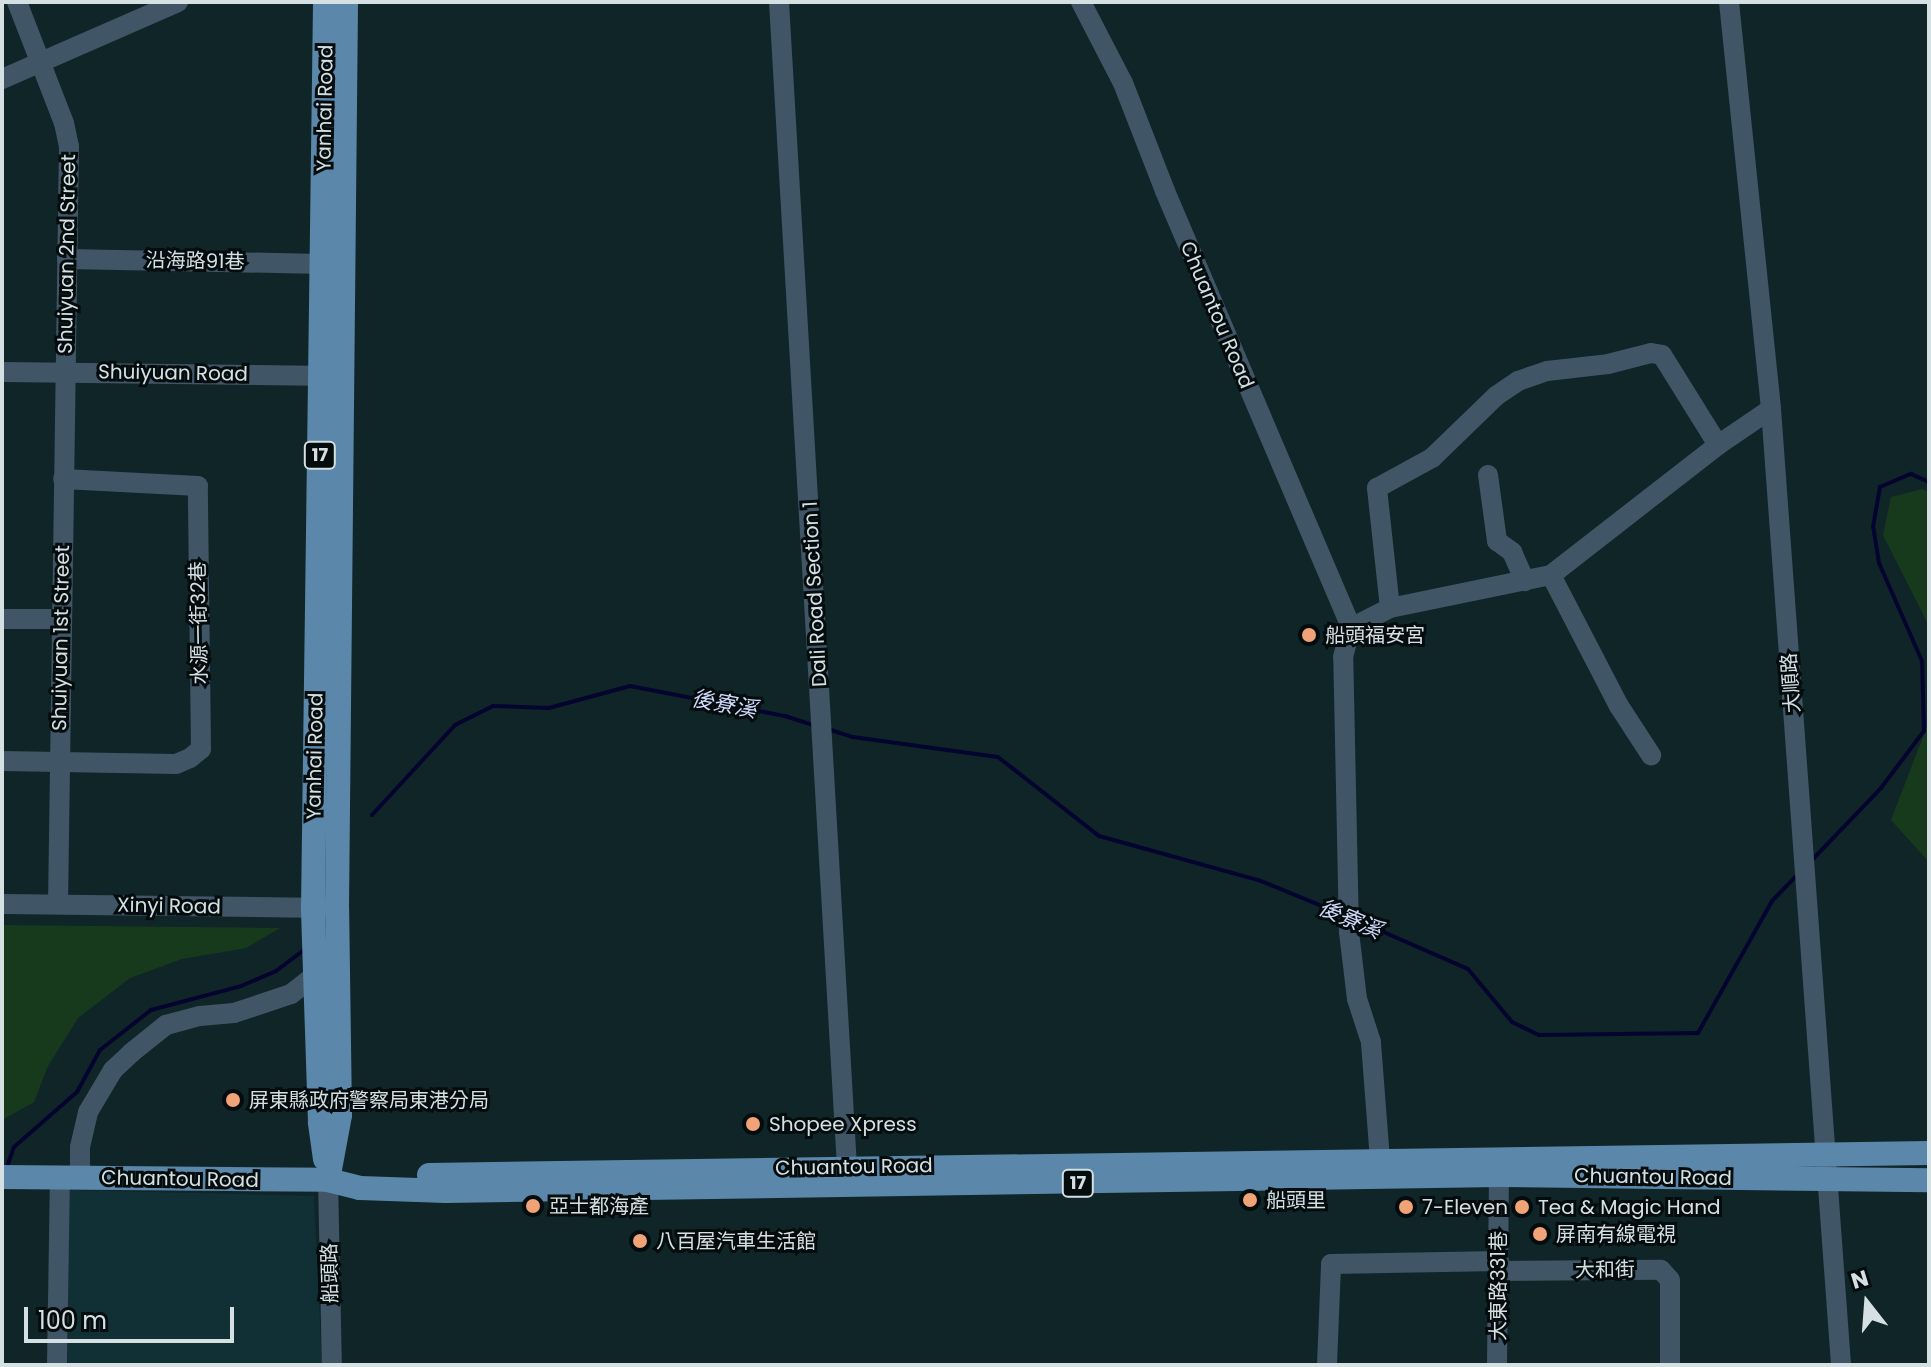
<!DOCTYPE html>
<meta charset="utf-8">
<style>
body{margin:0}
#map{position:relative;width:1931px;height:1367px;overflow:hidden;background:#102528;font-family:Poppins,"Noto Sans TC",sans-serif}
div>[style]{position:absolute}
.built>*{inset:0;background:#113035}
.green>*{inset:0;background:#183a1c}
.stream>*{height:4px;margin:-2px;padding:0 2px;transform-origin:2px;border-radius:2px;background:#05042f}
.minor>*{height:20px;margin:-10px;padding:0 10px;transform-origin:10px;border-radius:10px;background:#405566}
.major>*{height:24px;margin:-12px;padding:0 12px;transform-origin:12px;border-radius:12px;background:#5b88aa}
.dots>*{width:22px;height:22px;translate:-50% -50%;box-sizing:border-box;border:4px solid #050c0e;border-radius:50%}
span{translate:-50% -50%;white-space:nowrap;text-align:center;line-height:1.15;-webkit-text-stroke:6px #050c0e;paint-order:stroke}
.shield-label span{padding:2px 6px;background:#050c0e;border:2px solid;border-radius:6px;-webkit-text-stroke-width:0}
.shield-label{font-size:18px;color:#d4e0e2;font-weight:700}
.street-label{font-size:20px;color:#d4e0e2}
.poi-label{font-size:20px;color:#d4e0e2}
.left{translate:0 -50%;text-align:left}
.water-label{font-size:22px;color:#d1dafb;font-style:italic}
.frame{position:absolute;inset:0;border:4px solid #d4e0e2;pointer-events:none}
.north{position:absolute;left:1827px;top:1263px;width:80px;height:80px;-webkit-text-stroke:6px #050c0e;paint-order:stroke;rotate:343deg;font-size:22px;font-weight:700;line-height:32px;text-align:center;color:#d4e0e2}
.north::after{content:'';display:block;margin:auto;width:28px;height:36px;background:#d4e0e2;clip-path:polygon(50% 0,100% 100%,50% 72%,0 100%)}
.scale{position:absolute;left:24px;top:1307px;width:210px;height:36px;box-sizing:border-box;border:4px solid #d4e0e2;border-top:0;padding-left:10px;font-size:24px;line-height:28px;white-space:nowrap;color:#d4e0e2;-webkit-text-stroke:6px #050c0e;paint-order:stroke}
</style>
<div id="map">
<div class="built">
<i style="clip-path:polygon(68px 1190px,314px 1196px,322px 1365px,68px 1365px)"></i>
</div>
<div class="green">
<i style="clip-path:polygon(1922px 489px,1929px 492px,1929px 626px,1883px 535px,1891px 497px)"></i>
<i style="clip-path:polygon(1929px 721px,1929px 862px,1891px 820px)"></i>
<i style="clip-path:polygon(2px 925px,280px 928px,246px 948px,182px 959px,130px 978px,78px 1018px,48px 1066px,34px 1102px,2px 1120px)"></i>
</div>
<div class="stream">
<i style="left:828px;top:729px;width:26px;rotate:18deg"></i>
<i style="left:853px;top:737px;width:146px;rotate:7.9deg"></i>
<i style="left:998px;top:757px;width:128px;rotate:38deg"></i>
<i style="left:1099px;top:836px;width:168px;rotate:15.5deg"></i>
<i style="left:1261px;top:881px;width:87px;rotate:22.4deg"></i>
<i style="left:372px;top:815px;width:122px;rotate:-47.3deg"></i>
<i style="left:455px;top:725px;width:42px;rotate:-26.6deg"></i>
<i style="left:493px;top:706px;width:56px;rotate:2deg"></i>
<i style="left:549px;top:708px;width:84px;rotate:-15.2deg"></i>
<i style="left:630px;top:686px;width:158px;rotate:11deg"></i>
<i style="left:785px;top:716px;width:33px;rotate:18deg"></i>
<i style="left:1812px;top:860px;width:100px;rotate:-46.2deg"></i>
<i style="left:1881px;top:788px;width:71px;rotate:-53deg"></i>
<i style="left:1924px;top:731px;width:70px;rotate:-91.6deg"></i>
<i style="left:1922px;top:661px;width:107px;rotate:-113.7deg"></i>
<i style="left:1879px;top:563px;width:36px;rotate:-99deg"></i>
<i style="left:1873px;top:527px;width:41px;rotate:-80.1deg"></i>
<i style="left:1880px;top:487px;width:34px;rotate:-23deg"></i>
<i style="left:1911px;top:474px;width:20px;rotate:24deg"></i>
<i style="left:1356px;top:920px;width:122px;rotate:23.6deg"></i>
<i style="left:1468px;top:969px;width:69px;rotate:50.3deg"></i>
<i style="left:1512px;top:1022px;width:30px;rotate:26deg"></i>
<i style="left:1539px;top:1035px;width:159px;rotate:-0.7deg"></i>
<i style="left:1698px;top:1033px;width:151px;rotate:-60.7deg"></i>
<i style="left:1772px;top:901px;width:36px;rotate:-46deg"></i>
<i style="left:7px;top:1167px;width:21px;rotate:-71deg"></i>
<i style="left:14px;top:1147px;width:84px;rotate:-41.1deg"></i>
<i style="left:77px;top:1092px;width:48px;rotate:-61.3deg"></i>
<i style="left:100px;top:1050px;width:65px;rotate:-38.1deg"></i>
<i style="left:151px;top:1010px;width:93px;rotate:-14.9deg"></i>
<i style="left:241px;top:986px;width:38px;rotate:-23deg"></i>
<i style="left:276px;top:971px;width:36px;rotate:-37deg"></i>
</div>
<div class="minor">
<i style="left:17px;top:2px;width:130px;rotate:68.8deg"></i>
<i style="left:64px;top:123px;width:24px;rotate:78deg"></i>
<i style="left:69px;top:146px;width:758px;rotate:90.83deg"></i>
<i style="left:779px;top:2px;width:1184px;rotate:86.66deg"></i>
<i style="left:1081px;top:2px;width:91px;rotate:62.6deg"></i>
<i style="left:1123px;top:83px;width:116px;rotate:68.7deg"></i>
<i style="left:1165px;top:191px;width:475px;rotate:66.9deg"></i>
<i style="left:1729px;top:2px;width:409px;rotate:84.1deg"></i>
<i style="left:1771px;top:409px;width:959px;rotate:85.81deg"></i>
<i style="left:2px;top:79px;width:192px;rotate:-23.6deg"></i>
<i style="left:67px;top:259px;width:256px;rotate:1.1deg"></i>
<i style="left:2px;top:372px;width:332px;rotate:0.7deg"></i>
<i style="left:1488px;top:475px;width:67px;rotate:82.2deg"></i>
<i style="left:1497px;top:541px;width:19px;rotate:36deg"></i>
<i style="left:1512px;top:552px;width:32px;rotate:66deg"></i>
<i style="left:1551px;top:575px;width:148px;rotate:62.6deg"></i>
<i style="left:1619px;top:706px;width:59px;rotate:56.9deg"></i>
<i style="left:1390px;top:608px;width:121px;rotate:-96.2deg"></i>
<i style="left:1377px;top:488px;width:63px;rotate:-28.6deg"></i>
<i style="left:1432px;top:458px;width:89px;rotate:-44.1deg"></i>
<i style="left:1496px;top:396px;width:27px;rotate:-34deg"></i>
<i style="left:1518px;top:381px;width:31px;rotate:-19deg"></i>
<i style="left:1547px;top:371px;width:61px;rotate:-6.5deg"></i>
<i style="left:1608px;top:364px;width:44px;rotate:-14.3deg"></i>
<i style="left:1651px;top:353px;width:11px;rotate:10deg"></i>
<i style="left:1662px;top:355px;width:106px;rotate:58.1deg"></i>
<i style="left:2px;top:619px;width:59px"></i>
<i style="left:2px;top:761px;width:174px;rotate:1deg"></i>
<i style="left:176px;top:764px;width:15px;rotate:-23deg"></i>
<i style="left:190px;top:758px;width:14px;rotate:-39deg"></i>
<i style="left:201px;top:749px;width:263px;rotate:-90.7deg"></i>
<i style="left:198px;top:486px;width:135px;rotate:-177deg"></i>
<i style="left:2px;top:904px;width:324px;rotate:0.7deg"></i>
<i style="left:1378px;top:1176px;width:16px;rotate:-83deg"></i>
<i style="left:1380px;top:1160px;width:118px;rotate:-94.4deg"></i>
<i style="left:1371px;top:1042px;width:45px;rotate:-108deg"></i>
<i style="left:1357px;top:999px;width:67px;rotate:-96.8deg"></i>
<i style="left:1349px;top:932px;width:275px;rotate:-91.2deg"></i>
<i style="left:1343px;top:657px;width:30px;rotate:-75deg"></i>
<i style="left:1351px;top:628px;width:44px;rotate:-27.1deg"></i>
<i style="left:1390px;top:608px;width:164px;rotate:-11.6deg"></i>
<i style="left:1551px;top:575px;width:212px;rotate:-37.9deg"></i>
<i style="left:1718px;top:445px;width:64px;rotate:-34.2deg"></i>
<i style="left:80px;top:1178px;width:31px;rotate:-90deg"></i>
<i style="left:80px;top:1147px;width:36px;rotate:-77deg"></i>
<i style="left:88px;top:1112px;width:49px;rotate:-59.2deg"></i>
<i style="left:113px;top:1070px;width:25px;rotate:-43deg"></i>
<i style="left:131px;top:1053px;width:45px;rotate:-38.7deg"></i>
<i style="left:166px;top:1025px;width:35px;rotate:-15deg"></i>
<i style="left:200px;top:1016px;width:34px;rotate:-5deg"></i>
<i style="left:234px;top:1013px;width:60px;rotate:-18.4deg"></i>
<i style="left:291px;top:994px;width:31px;rotate:-38deg"></i>
<i style="left:328px;top:1180px;width:185px;rotate:88.8deg"></i>
<i style="left:1498px;top:1271px;width:163px;rotate:-0.4deg"></i>
<i style="left:1661px;top:1270px;width:13px;rotate:48deg"></i>
<i style="left:1670px;top:1280px;width:85px;rotate:90deg"></i>
<i style="left:57px;top:1365px;width:187px;rotate:-89.1deg"></i>
<i style="left:1327px;top:1365px;width:101px;rotate:-87.7deg"></i>
<i style="left:1331px;top:1264px;width:168px;rotate:-1deg"></i>
<i style="left:1497px;top:1365px;width:204px;rotate:-89.4deg"></i>
</div>
<div class="major">
<i style="left:325px;top:1159px;width:37px;rotate:-98deg"></i>
<i style="left:320px;top:1122px;width:214px;rotate:-91.9deg"></i>
<i style="left:313px;top:908px;width:906px;rotate:-89.24deg"></i>
<i style="left:429px;top:1175px;width:1500px;rotate:-0.84deg"></i>
<i style="left:2px;top:1177px;width:326px;rotate:0.5deg"></i>
<i style="left:328px;top:1180px;width:33px;rotate:14deg"></i>
<i style="left:360px;top:1188px;width:86px;rotate:2deg"></i>
<i style="left:446px;top:1191px;width:1053px;rotate:-0.87deg"></i>
<i style="left:1499px;top:1175px;width:430px;rotate:0.7deg"></i>
<i style="left:328px;top:1180px;width:66px;rotate:-79.5deg"></i>
<i style="left:340px;top:1115px;width:207px;rotate:-90.8deg"></i>
<i style="left:337px;top:908px;width:906px;rotate:-89.43deg"></i>
</div>
<div class="dots">
<i style="left:1309px;top:635px;background:#efa377"></i>
<i style="left:233px;top:1100px;background:#efa377"></i>
<i style="left:753px;top:1124px;background:#efa377"></i>
<i style="left:1250px;top:1200px;background:#efa377"></i>
<i style="left:533px;top:1206px;background:#efa377"></i>
<i style="left:1406px;top:1207px;background:#efa377"></i>
<i style="left:1522px;top:1207px;background:#efa377"></i>
<i style="left:1540px;top:1234px;background:#efa377"></i>
<i style="left:640px;top:1241px;background:#efa377"></i>
</div>
<div class="shield-label">
<span style="left:320px;top:455px">17</span>
<span style="left:1078px;top:1183px">17</span>
</div>
<div class="street-label">
<span style="left:325px;top:108px;rotate:-89deg">Yanhai Road</span>
<span style="left:67px;top:254px;rotate:-89deg">Shuiyuan 2nd Street</span>
<span style="left:195px;top:261px;rotate:1deg">沿海路91巷</span>
<span style="left:1217px;top:315px;rotate:67deg">Chuantou Road</span>
<span style="left:173px;top:373px;rotate:1deg">Shuiyuan Road</span>
<span style="left:815px;top:594px;rotate:-93deg">Dali Road Section 1</span>
<span style="left:199px;top:623px;rotate:-91deg">水源一街32巷</span>
<span style="left:61px;top:638px;rotate:-89deg">Shuiyuan 1st Street</span>
<span style="left:1791px;top:683px;rotate:-94deg">大順路</span>
<span style="left:315px;top:756px;rotate:-89deg">Yanhai Road</span>
<span style="left:169px;top:906px;rotate:1deg">Xinyi Road</span>
<span style="left:854px;top:1167px;rotate:-1deg">Chuantou Road</span>
<span style="left:1653px;top:1177px;rotate:1deg">Chuantou Road</span>
<span style="left:180px;top:1179px;rotate:1deg">Chuantou Road</span>
<span style="left:1605px;top:1270px;rotate:-1deg">大和街</span>
<span style="left:330px;top:1273px;rotate:-91deg">船頭路</span>
<span style="left:1498px;top:1286px;rotate:-90deg">大東路331巷</span>
</div>
<div class="poi-label">
<span class="left" style="left:1325px;top:635px">船頭福安宮</span>
<span class="left" style="left:249px;top:1100px">屏東縣政府警察局東港分局</span>
<span class="left" style="left:769px;top:1124px">Shopee Xpress</span>
<span class="left" style="left:1266px;top:1200px">船頭里</span>
<span class="left" style="left:549px;top:1206px">亞士都海產</span>
<span class="left" style="left:1422px;top:1207px">7-Eleven</span>
<span class="left" style="left:1538px;top:1207px">Tea &amp; Magic Hand</span>
<span class="left" style="left:1556px;top:1234px">屏南有線電視</span>
<span class="left" style="left:656px;top:1241px">八百屋汽車生活館</span>
</div>
<div class="water-label">
<span style="left:724px;top:704px;rotate:11deg">後寮溪</span>
<span style="left:1350px;top:919px;rotate:23deg">後寮溪</span>
</div>
<div class="frame"></div>
<div class="north">N</div>
<div class="scale">100 m</div>
</div>
